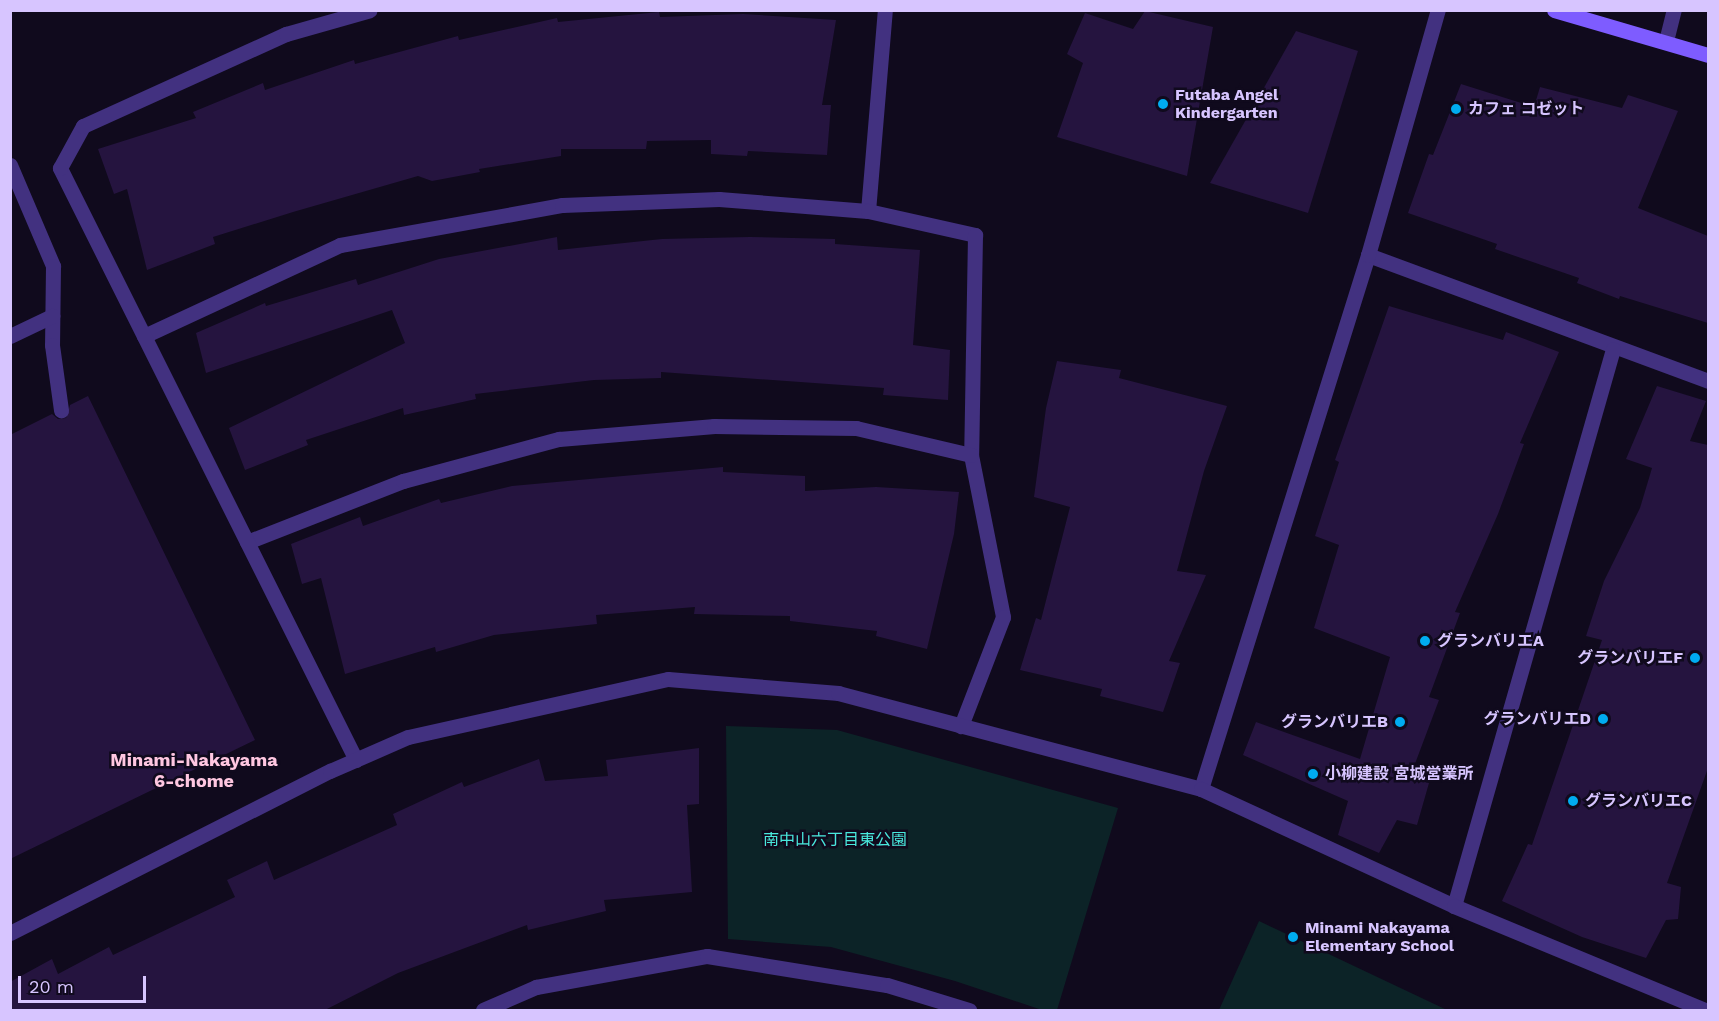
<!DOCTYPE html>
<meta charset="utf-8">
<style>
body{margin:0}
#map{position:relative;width:1719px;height:1021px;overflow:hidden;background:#100a1d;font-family:"Work Sans","Noto Sans JP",sans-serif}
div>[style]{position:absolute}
.green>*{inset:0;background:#0c2327}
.building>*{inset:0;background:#25143f}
.lane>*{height:15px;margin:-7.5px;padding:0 7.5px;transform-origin:7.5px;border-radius:7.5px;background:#423180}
.street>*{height:15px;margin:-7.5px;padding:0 7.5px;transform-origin:7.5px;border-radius:7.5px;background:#423180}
.secondary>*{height:15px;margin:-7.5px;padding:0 7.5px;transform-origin:7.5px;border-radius:7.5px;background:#7e5cff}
.dots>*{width:16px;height:16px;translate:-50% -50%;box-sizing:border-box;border:3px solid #100a1d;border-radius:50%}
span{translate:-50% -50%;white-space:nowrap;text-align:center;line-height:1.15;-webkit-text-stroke:5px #100a1d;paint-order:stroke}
.poi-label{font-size:16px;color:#d7c5ff;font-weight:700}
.left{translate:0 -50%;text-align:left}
.right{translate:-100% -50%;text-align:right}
.park-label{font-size:16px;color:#49e8dd}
.neighbourhood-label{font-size:18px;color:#ffc7e1;font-weight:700}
.frame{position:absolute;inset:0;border:12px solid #d7c5ff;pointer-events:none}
.scale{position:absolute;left:18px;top:976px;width:128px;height:27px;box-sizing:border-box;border:3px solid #d7c5ff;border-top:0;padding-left:8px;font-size:18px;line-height:21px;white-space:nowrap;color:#d7c5ff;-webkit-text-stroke:4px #100a1d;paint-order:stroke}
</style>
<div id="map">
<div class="green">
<i style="clip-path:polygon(726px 726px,837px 730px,1118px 808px,1057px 1010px,1042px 1010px,955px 981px,831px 947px,728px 939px)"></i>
<i style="clip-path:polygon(1259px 921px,1447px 1010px,1219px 1010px)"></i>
</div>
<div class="building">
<i style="clip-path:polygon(1145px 11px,1213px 27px,1187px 176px,1057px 137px,1083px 63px,1067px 54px,1085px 13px,1133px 29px)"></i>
<i style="clip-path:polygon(659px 12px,660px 17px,743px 14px,836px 20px,822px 105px,831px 105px,827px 155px,748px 151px,747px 156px,711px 154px,711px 140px,647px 141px,646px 149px,561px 149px,561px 156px,479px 169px,480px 172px,432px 181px,418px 176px,293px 212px,213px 237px,215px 244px,147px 270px,127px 189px,114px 194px,98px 149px,196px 118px,193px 112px,263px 83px,265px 90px,354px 60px,355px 64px,458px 36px,459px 40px,557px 18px,558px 22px)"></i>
<i style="clip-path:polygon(1296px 31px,1358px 51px,1308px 213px,1210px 183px)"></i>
<i style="clip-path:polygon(1461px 84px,1534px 107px,1540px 87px,1622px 108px,1628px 95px,1678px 111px,1638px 208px,1708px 236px,1708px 323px,1620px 296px,1619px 299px,1577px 283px,1579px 278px,1495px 249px,1497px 244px,1408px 213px,1429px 154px,1433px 155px)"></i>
<i style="clip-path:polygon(557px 237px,558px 250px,662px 239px,750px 237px,835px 239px,835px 244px,920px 250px,913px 345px,950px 350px,948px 400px,883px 395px,884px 388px,661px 372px,661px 378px,594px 380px,475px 394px,476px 399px,404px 415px,403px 408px,306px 440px,308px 445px,245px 470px,229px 428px,405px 343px,392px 310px,206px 373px,196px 333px,265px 303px,266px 306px,356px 279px,358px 285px,439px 259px)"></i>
<i style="clip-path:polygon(1389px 306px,1503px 340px,1506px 332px,1559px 352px,1520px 443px,1524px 444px,1498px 514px,1455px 612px,1460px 613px,1429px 697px,1439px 700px,1410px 777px,1429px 783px,1417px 825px,1397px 820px,1379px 853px,1338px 835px,1348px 801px,1243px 755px,1256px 722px,1360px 759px,1390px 657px,1314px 628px,1339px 545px,1315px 536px,1339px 462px,1335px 460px)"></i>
<i style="clip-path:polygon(1057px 361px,1121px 370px,1119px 378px,1227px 406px,1204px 471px,1177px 571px,1206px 575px,1169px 661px,1180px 663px,1163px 712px,1100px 696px,1102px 689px,1020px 670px,1036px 618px,1041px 620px,1070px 507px,1034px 497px,1046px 408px)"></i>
<i style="clip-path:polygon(1657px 386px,1706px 401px,1690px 441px,1708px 445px,1708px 768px,1667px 883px,1681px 887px,1678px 919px,1666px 920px,1646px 958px,1582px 937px,1502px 901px,1528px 844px,1532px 845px,1602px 640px,1586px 636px,1604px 581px,1640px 508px,1652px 468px,1626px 459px)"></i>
<i style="clip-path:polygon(88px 396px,255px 740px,10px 859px,10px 435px,52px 414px,58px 419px,66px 418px,70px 405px)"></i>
<i style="clip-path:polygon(723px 467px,723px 472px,805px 476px,805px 491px,876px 487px,959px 492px,954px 534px,927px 649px,876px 636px,877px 631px,790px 621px,790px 616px,694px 614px,695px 607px,596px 615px,597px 624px,494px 635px,436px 652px,435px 647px,345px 674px,321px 578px,302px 584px,291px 544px,360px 517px,363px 526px,439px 499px,441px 503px,512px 486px)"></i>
<i style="clip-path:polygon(699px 748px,699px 804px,687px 805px,692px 892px,604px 900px,606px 911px,528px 930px,527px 925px,398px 973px,323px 1011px,10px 1011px,10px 982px,52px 959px,58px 974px,109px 947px,113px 955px,235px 897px,227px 880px,267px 861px,274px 880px,397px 825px,393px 814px,462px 782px,464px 787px,539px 759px,545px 781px,608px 776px,606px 760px)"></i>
</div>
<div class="lane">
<i style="left:10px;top:165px;width:110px;rotate:66.9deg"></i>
<i style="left:53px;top:266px;width:79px;rotate:90.7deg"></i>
<i style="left:52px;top:345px;width:66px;rotate:82.1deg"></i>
<i style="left:10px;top:336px;width:47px;rotate:-25.5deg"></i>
</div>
<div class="street">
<i style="left:1666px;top:41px;width:32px;rotate:-76deg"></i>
<i style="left:868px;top:211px;width:202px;rotate:-85.2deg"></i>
<i style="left:1368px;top:255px;width:363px;rotate:20.3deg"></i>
<i style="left:144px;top:336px;width:216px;rotate:-24.9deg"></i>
<i style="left:340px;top:245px;width:226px;rotate:-10.2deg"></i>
<i style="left:562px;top:205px;width:157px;rotate:-2.2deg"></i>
<i style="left:719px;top:199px;width:149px;rotate:4.6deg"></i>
<i style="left:868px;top:211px;width:110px;rotate:12.6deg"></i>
<i style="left:975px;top:235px;width:220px;rotate:91deg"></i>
<i style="left:971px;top:455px;width:165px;rotate:78.8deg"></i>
<i style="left:1003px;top:617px;width:117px;rotate:111.1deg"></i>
<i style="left:247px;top:542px;width:168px;rotate:-21.4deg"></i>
<i style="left:403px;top:481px;width:162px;rotate:-15.1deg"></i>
<i style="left:559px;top:439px;width:156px;rotate:-4.8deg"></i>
<i style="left:714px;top:426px;width:142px;rotate:0.8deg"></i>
<i style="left:856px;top:428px;width:118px;rotate:13.2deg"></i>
<i style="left:356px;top:760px;width:662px;rotate:-116.57deg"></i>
<i style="left:60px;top:168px;width:48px;rotate:-61.3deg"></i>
<i style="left:83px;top:126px;width:223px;rotate:-24.4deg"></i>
<i style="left:286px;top:34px;width:87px;rotate:-15.9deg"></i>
<i style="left:1201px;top:789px;width:560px;rotate:-72.63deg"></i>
<i style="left:1368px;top:255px;width:255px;rotate:-74.1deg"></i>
<i style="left:1454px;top:906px;width:579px;rotate:-74.07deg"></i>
<i style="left:10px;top:933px;width:359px;rotate:-26.9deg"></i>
<i style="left:330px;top:771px;width:85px;rotate:-23.6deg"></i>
<i style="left:408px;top:737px;width:266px;rotate:-12.6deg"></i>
<i style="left:668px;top:679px;width:171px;rotate:4.7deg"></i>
<i style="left:838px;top:693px;width:375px;rotate:14.8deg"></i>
<i style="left:1201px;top:789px;width:279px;rotate:24.8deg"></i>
<i style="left:1454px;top:906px;width:272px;rotate:22.5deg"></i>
<i style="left:483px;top:1010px;width:58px;rotate:-23.5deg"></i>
<i style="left:536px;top:987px;width:174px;rotate:-10.3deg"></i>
<i style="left:707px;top:956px;width:182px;rotate:9.2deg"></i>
<i style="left:887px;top:985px;width:86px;rotate:17deg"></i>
</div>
<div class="secondary">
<i style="left:1554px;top:10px;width:160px;rotate:16.3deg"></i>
</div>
<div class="dots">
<i style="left:1163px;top:104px;background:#00acf0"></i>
<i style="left:1456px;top:109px;background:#00acf0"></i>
<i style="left:1425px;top:641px;background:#00acf0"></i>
<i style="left:1695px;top:658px;background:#00acf0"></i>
<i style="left:1603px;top:719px;background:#00acf0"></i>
<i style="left:1400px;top:722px;background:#00acf0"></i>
<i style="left:1313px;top:774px;background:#00acf0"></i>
<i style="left:1573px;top:801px;background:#00acf0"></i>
<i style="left:1293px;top:937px;background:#00acf0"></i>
</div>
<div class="poi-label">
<span class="left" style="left:1175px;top:104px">Futaba Angel<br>Kindergarten</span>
<span class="left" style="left:1468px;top:109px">カフェ コゼット</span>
<span class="left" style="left:1437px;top:641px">グランバリエA</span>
<span class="right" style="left:1683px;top:658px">グランバリエF</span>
<span class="right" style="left:1591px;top:719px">グランバリエD</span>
<span class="right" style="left:1388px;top:722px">グランバリエB</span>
<span class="left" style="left:1325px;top:774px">小柳建設 宮城営業所</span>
<span class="left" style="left:1585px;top:801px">グランバリエC</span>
<span class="left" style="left:1305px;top:937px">Minami Nakayama<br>Elementary School</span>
</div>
<div class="park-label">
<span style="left:835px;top:840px">南中山六丁目東公園</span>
</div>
<div class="neighbourhood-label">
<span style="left:194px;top:771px">Minami-Nakayama<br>6-chome</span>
</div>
<div class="frame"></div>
<div class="scale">20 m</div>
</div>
